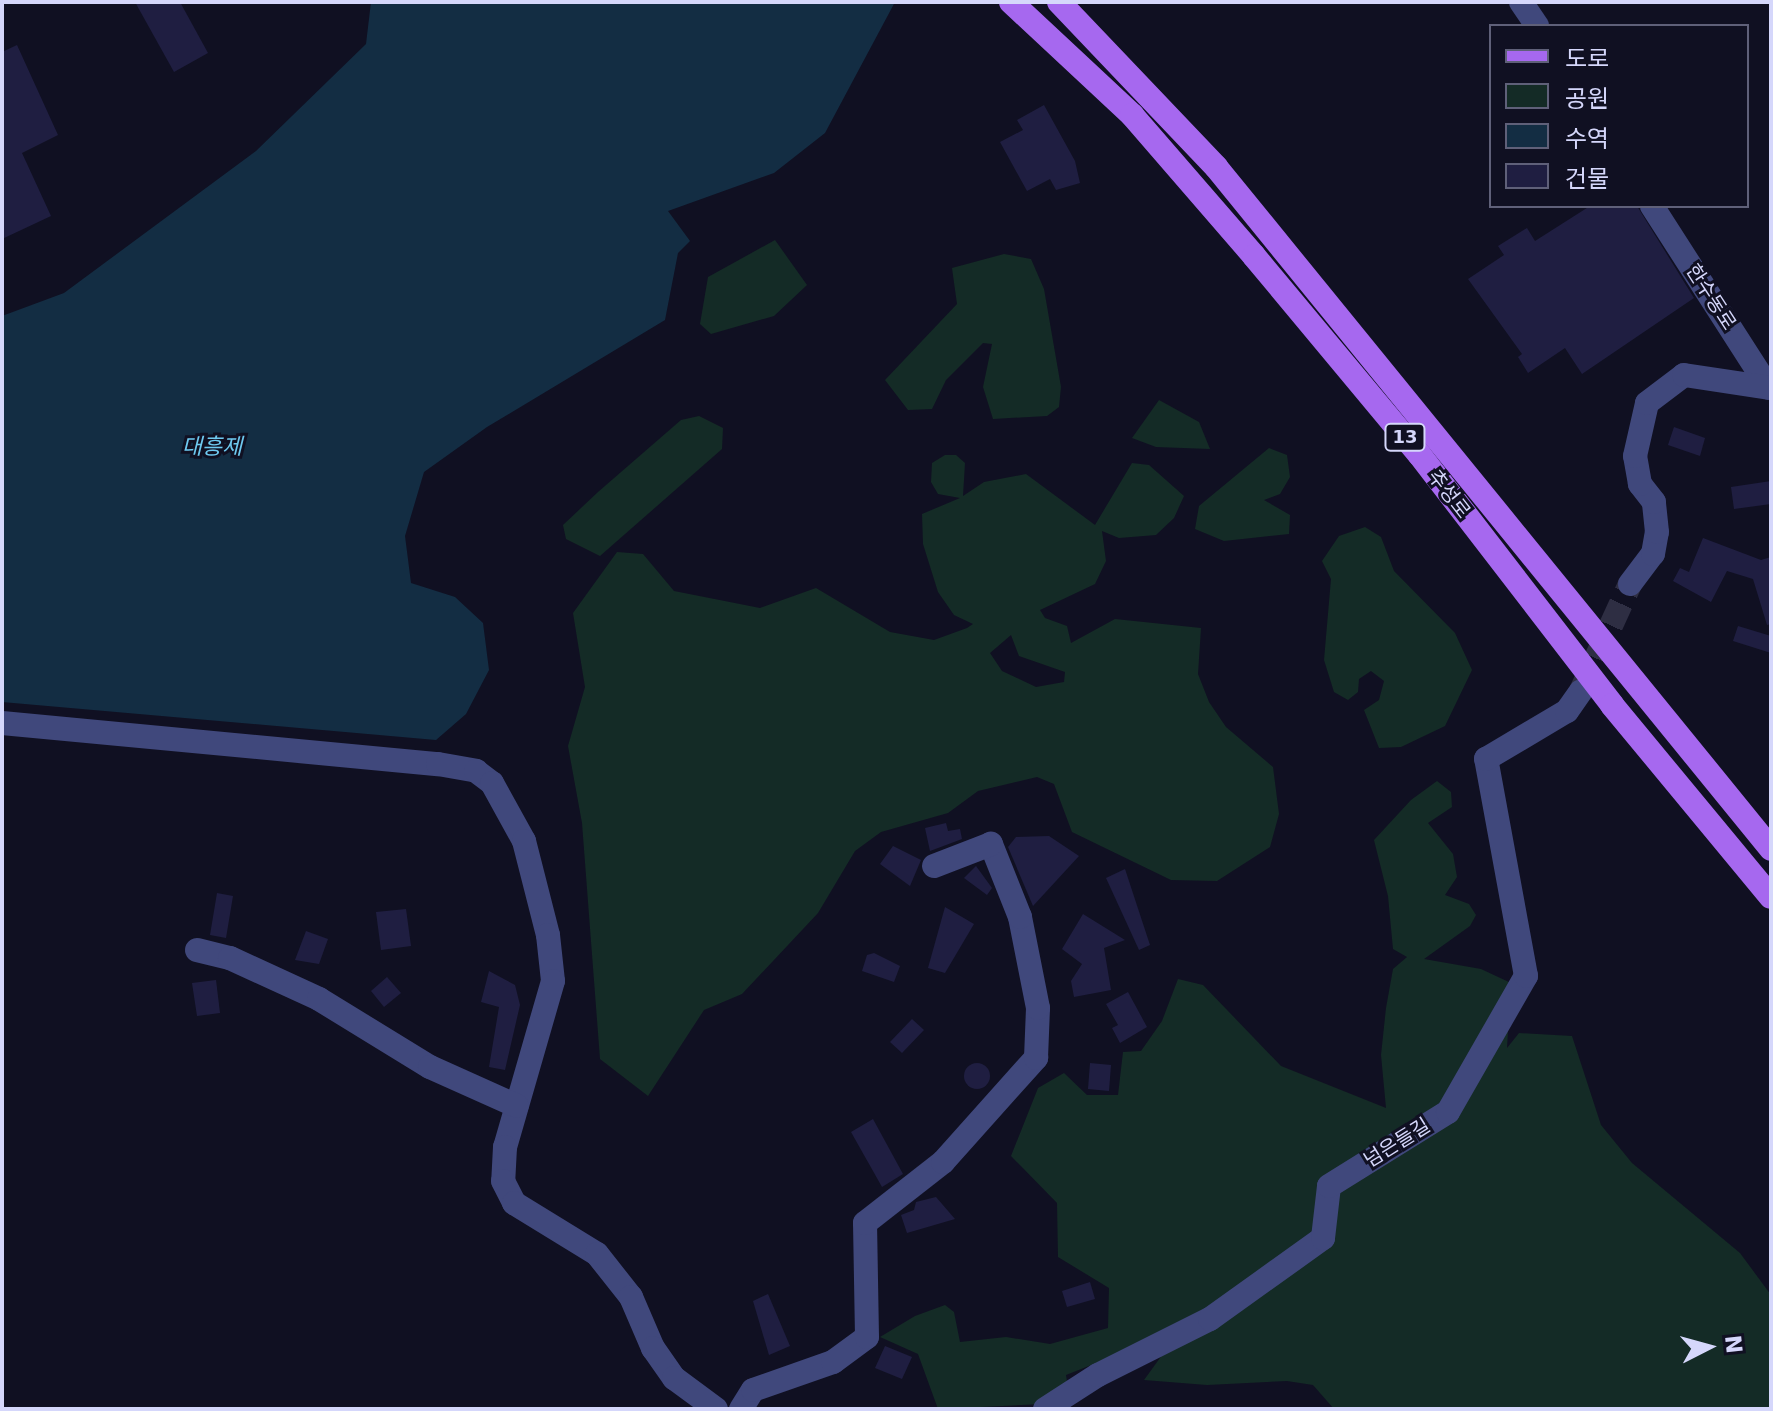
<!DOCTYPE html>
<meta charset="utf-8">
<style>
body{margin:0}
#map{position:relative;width:1773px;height:1411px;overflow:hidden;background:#101022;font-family:"DejaVu Sans","Noto Sans KR",sans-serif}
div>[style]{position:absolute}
.green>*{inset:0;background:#142b26}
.water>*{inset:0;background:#132d43}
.building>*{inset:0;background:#1f1e41}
.round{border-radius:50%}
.minor-tunnel>*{height:24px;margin-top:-12px;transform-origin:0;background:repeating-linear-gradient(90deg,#2e2e43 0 24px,transparent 0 36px)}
.minor>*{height:24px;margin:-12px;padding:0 12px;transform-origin:12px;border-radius:12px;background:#40487c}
.major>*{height:24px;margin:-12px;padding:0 12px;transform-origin:12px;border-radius:12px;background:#a668ef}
span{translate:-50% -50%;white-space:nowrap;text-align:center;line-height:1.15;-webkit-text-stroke:6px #101022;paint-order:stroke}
.shield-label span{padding:2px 6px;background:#101022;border:2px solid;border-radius:6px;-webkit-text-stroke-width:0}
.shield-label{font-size:18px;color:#d5d7fb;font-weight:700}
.street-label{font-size:20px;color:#d5d7fb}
.water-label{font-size:22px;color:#6ec9f0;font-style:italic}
.frame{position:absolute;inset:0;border:4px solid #d5d7fb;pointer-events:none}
.legend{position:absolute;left:1489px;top:24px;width:260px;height:184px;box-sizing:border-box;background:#101022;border:2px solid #5f6079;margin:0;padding:10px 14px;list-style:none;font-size:24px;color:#d5d7fb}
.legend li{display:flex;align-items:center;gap:16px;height:40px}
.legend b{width:40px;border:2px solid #5f6079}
.north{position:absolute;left:1669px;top:1307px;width:80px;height:80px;-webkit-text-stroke:6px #101022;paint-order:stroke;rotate:84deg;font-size:22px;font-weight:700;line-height:32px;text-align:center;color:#d5d7fb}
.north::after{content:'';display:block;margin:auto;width:28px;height:36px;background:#d5d7fb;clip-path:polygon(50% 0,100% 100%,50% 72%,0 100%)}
</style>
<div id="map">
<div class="green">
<i style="clip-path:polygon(775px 240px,807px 285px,774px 316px,711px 334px,700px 324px,708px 277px)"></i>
<i style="clip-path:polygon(1004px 254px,1031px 259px,1044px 289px,1061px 387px,1059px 407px,1047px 416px,993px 419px,983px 387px,992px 344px,983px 343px,946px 380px,932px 409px,908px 410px,885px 380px,957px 304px,952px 268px)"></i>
<i style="clip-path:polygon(1159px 400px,1199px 422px,1210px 449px,1156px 447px,1132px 438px)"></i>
<i style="clip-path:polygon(699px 416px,723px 428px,722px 449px,600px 556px,566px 539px,563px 525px,598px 492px,681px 420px)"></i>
<i style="clip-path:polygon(1269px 448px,1287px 455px,1290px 477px,1280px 494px,1264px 500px,1290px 515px,1289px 534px,1224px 541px,1195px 529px,1199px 506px)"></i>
<i style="clip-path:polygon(evenodd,945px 455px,956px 455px,965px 463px,963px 496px,984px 482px,1026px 474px,1095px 525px,1132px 463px,1149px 465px,1184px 496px,1174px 518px,1156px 535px,1119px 538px,1102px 531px,1106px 561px,1095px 584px,1040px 610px,1045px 618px,1067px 626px,1071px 643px,1115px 619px,1201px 628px,1198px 674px,1209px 702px,1226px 727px,1273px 767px,1279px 814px,1270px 847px,1217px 881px,1171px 880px,1072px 832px,1054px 784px,1037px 777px,978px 791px,948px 813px,881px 832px,855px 851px,818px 913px,742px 994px,704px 1010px,648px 1096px,600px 1059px,582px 823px,568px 746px,585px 687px,573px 613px,617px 552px,643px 554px,674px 591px,760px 608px,816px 588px,890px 632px,934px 640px,967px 628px,973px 624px,954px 615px,938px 592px,923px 544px,922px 514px,960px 498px,938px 494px,931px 482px,932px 463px,945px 455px,1011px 635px,1019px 656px,1065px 672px,1064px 682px,1036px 687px,1002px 671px,990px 653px,1011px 635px)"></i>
<i style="clip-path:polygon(1365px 527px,1381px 537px,1394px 571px,1455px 633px,1472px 670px,1445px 726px,1401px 747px,1379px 748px,1364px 710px,1379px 700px,1384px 681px,1371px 671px,1359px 679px,1358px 692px,1348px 700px,1334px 692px,1324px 660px,1331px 579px,1322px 561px,1339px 536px)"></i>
<i style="clip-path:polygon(1437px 781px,1451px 792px,1452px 807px,1428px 823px,1453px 854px,1457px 877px,1445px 895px,1469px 904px,1476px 915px,1470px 926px,1424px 959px,1481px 969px,1511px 983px,1507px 1048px,1519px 1033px,1572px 1036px,1601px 1125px,1632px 1163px,1740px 1253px,1771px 1295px,1771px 1409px,1334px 1409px,1313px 1385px,1287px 1381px,1207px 1385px,1144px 1380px,1165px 1351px,1119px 1354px,1066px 1375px,1068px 1388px,1042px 1404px,938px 1409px,918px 1354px,880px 1337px,915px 1316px,945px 1305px,954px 1312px,960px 1342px,1006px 1337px,1050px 1344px,1108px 1328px,1109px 1288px,1058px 1257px,1057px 1203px,1011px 1156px,1038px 1088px,1064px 1073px,1087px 1095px,1118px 1095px,1123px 1052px,1141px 1051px,1162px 1021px,1178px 979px,1203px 985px,1281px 1066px,1386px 1108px,1381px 1055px,1386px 1008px,1393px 969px,1407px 957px,1393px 949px,1388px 896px,1374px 840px,1411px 800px)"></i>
</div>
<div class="water">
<i style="clip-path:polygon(371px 2px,895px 2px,825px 133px,774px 173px,668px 211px,690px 241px,678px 253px,665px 320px,487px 427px,424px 472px,405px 536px,411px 583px,455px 597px,483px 623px,489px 670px,466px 714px,436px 740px,2px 702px,2px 316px,64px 293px,256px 151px,366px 44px)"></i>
</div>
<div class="building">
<i style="clip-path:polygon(135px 2px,180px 2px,208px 53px,174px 72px)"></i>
<i style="clip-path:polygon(17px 45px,58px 135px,22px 153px,51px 216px,2px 239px,2px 52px)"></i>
<i style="clip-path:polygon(1044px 105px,1075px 161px,1080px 183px,1056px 190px,1050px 179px,1027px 191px,1000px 142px,1023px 130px,1017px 120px)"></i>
<i style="clip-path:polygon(1590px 206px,1637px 206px,1694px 298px,1582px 374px,1565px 348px,1528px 373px,1518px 357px,1522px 354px,1468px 279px,1504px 255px,1498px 246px,1527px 228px,1535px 241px)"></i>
<i style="clip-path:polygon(1674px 427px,1705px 438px,1700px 456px,1668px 445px)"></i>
<i style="clip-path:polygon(1771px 481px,1771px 504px,1734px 509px,1731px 487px)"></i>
<i style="clip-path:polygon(1703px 538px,1761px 560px,1771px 557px,1771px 624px,1767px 625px,1753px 579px,1727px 571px,1711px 602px,1673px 581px,1680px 568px,1689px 572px)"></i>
<i style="clip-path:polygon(1738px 626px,1771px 636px,1771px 653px,1733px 641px)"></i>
<i style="clip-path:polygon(946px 823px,948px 831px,960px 829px,962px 839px,930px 851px,925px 828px)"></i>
<i style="clip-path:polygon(1049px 836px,1079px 856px,1033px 906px,1008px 847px,1016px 837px)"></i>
<i style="clip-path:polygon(893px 846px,921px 860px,910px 886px,880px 864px)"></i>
<i style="clip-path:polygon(976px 866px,992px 888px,987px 895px,964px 878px)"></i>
<i style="clip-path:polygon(1125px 869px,1150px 945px,1139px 950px,1106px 878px)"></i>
<i style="clip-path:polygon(217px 893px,233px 896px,226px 938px,210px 935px)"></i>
<i style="clip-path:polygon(945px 907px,974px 924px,945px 973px,928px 968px)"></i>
<i style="clip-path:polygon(406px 909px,411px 946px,381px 950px,376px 912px)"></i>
<i style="clip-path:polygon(1083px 914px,1125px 940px,1104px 948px,1111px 990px,1074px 997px,1071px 981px,1082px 964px,1062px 949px)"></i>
<i style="clip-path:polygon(306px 931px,328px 939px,319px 964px,295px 960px)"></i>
<i style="clip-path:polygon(874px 953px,900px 966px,894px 982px,862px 971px,867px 955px)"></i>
<i style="clip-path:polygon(489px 971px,515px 985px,520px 1005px,505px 1070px,489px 1067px,499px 1007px,481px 1002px)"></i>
<i style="clip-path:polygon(387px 977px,401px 993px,384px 1007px,371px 991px)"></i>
<i style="clip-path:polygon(216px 980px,220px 1013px,197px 1016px,192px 983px)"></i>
<i style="clip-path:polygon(1128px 992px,1147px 1027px,1120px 1043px,1112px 1028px,1118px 1025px,1106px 1004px)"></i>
<i style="clip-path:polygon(912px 1019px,924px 1030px,902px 1053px,890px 1042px)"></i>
<i style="clip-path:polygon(1090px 1063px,1111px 1065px,1109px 1091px,1088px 1089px)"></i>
<i class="round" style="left:964px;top:1063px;width:26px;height:26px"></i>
<i style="clip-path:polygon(873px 1119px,903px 1174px,882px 1187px,851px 1132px)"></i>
<i style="clip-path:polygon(936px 1197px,955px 1219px,907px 1233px,901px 1215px,914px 1210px,916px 1202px)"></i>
<i style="clip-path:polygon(1090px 1282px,1095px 1299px,1067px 1307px,1062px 1291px)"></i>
<i style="clip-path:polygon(768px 1294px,790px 1346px,769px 1355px,753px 1301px)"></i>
<i style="clip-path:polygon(885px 1346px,912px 1357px,902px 1379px,875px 1368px)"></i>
</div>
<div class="minor-tunnel">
<i style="left:1581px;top:691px;width:118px;rotate:-65.4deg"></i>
</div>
<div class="minor">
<i style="left:1521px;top:2px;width:29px;rotate:56deg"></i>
<i style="left:1652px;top:206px;width:216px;rotate:57.3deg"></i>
<i style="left:1630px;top:584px;width:38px;rotate:-53deg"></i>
<i style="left:1653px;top:554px;width:22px;rotate:-80deg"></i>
<i style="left:1657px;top:532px;width:30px;rotate:-96deg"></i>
<i style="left:1654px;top:502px;width:23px;rotate:-128deg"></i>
<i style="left:1640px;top:484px;width:28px;rotate:-100deg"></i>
<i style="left:1635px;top:456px;width:54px;rotate:-77.2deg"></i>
<i style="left:1647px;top:403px;width:46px;rotate:-37.1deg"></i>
<i style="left:1684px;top:375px;width:88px;rotate:8.5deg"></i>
<i style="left:2px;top:723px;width:438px;rotate:5.4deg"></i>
<i style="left:438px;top:764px;width:39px;rotate:10deg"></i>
<i style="left:476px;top:771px;width:20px;rotate:37deg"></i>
<i style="left:492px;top:783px;width:66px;rotate:61.1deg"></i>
<i style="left:524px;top:841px;width:97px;rotate:75.7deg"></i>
<i style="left:548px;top:935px;width:46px;rotate:83.8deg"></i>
<i style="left:553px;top:981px;width:173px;rotate:106.1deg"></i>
<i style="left:505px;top:1147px;width:34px;rotate:93deg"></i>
<i style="left:503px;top:1181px;width:25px;rotate:63deg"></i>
<i style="left:514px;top:1203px;width:97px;rotate:31.6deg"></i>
<i style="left:597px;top:1254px;width:55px;rotate:51.7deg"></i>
<i style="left:631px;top:1297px;width:56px;rotate:66.7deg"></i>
<i style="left:653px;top:1348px;width:37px;rotate:55deg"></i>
<i style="left:674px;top:1378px;width:52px;rotate:36.4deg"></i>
<i style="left:197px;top:950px;width:34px;rotate:14deg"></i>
<i style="left:230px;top:958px;width:98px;rotate:24.7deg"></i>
<i style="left:319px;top:999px;width:130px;rotate:31.5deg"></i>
<i style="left:430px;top:1067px;width:95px;rotate:24.1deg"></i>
<i style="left:741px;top:1409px;width:22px;rotate:-58deg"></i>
<i style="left:753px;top:1390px;width:85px;rotate:-19.3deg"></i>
<i style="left:833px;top:1362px;width:42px;rotate:-36.3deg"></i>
<i style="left:867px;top:1337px;width:114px;rotate:-91deg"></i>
<i style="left:865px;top:1223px;width:99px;rotate:-38deg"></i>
<i style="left:943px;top:1162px;width:140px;rotate:-48.2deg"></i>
<i style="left:1036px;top:1058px;width:50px;rotate:-87.7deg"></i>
<i style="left:1038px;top:1008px;width:93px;rotate:-101.2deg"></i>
<i style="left:1020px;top:917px;width:79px;rotate:-111.7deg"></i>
<i style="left:991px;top:844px;width:61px;rotate:158.9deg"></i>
<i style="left:1045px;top:1409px;width:63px;rotate:-32.7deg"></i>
<i style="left:1098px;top:1375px;width:125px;rotate:-26.6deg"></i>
<i style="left:1210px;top:1319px;width:139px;rotate:-35.6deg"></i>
<i style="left:1323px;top:1238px;width:52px;rotate:-83.4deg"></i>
<i style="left:1329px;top:1186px;width:140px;rotate:-31.9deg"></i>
<i style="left:1448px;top:1112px;width:157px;rotate:-60.2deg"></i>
<i style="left:1526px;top:976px;width:221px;rotate:-100.4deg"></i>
<i style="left:1486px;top:759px;width:94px;rotate:-30.7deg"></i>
<i style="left:1567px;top:711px;width:24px;rotate:-55deg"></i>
</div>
<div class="major">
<i style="left:1011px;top:2px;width:166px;rotate:43deg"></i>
<i style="left:1132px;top:115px;width:186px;rotate:49.1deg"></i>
<i style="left:1254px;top:256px;width:258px;rotate:50.2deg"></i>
<i style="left:1419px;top:454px;width:317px;rotate:52.4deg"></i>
<i style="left:1612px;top:705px;width:249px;rotate:50.4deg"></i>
<i style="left:1059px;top:2px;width:228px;rotate:46.4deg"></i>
<i style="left:1216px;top:167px;width:879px;rotate:50.86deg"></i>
</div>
<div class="shield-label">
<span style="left:1405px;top:437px">13</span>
</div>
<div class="street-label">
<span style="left:1711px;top:297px;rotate:57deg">한수동로</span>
<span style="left:1449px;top:494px;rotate:52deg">추성로</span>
<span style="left:1397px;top:1143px;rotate:-32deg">넘은들길</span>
</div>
<div class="water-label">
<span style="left:212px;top:447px">대흥제</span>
</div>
<div class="frame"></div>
<ul class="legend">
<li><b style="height:10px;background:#a668ef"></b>도로</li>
<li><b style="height:22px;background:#142b26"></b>공원</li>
<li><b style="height:22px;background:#132d43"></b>수역</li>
<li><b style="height:22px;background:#1f1e41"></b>건물</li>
</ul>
<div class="north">N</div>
</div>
